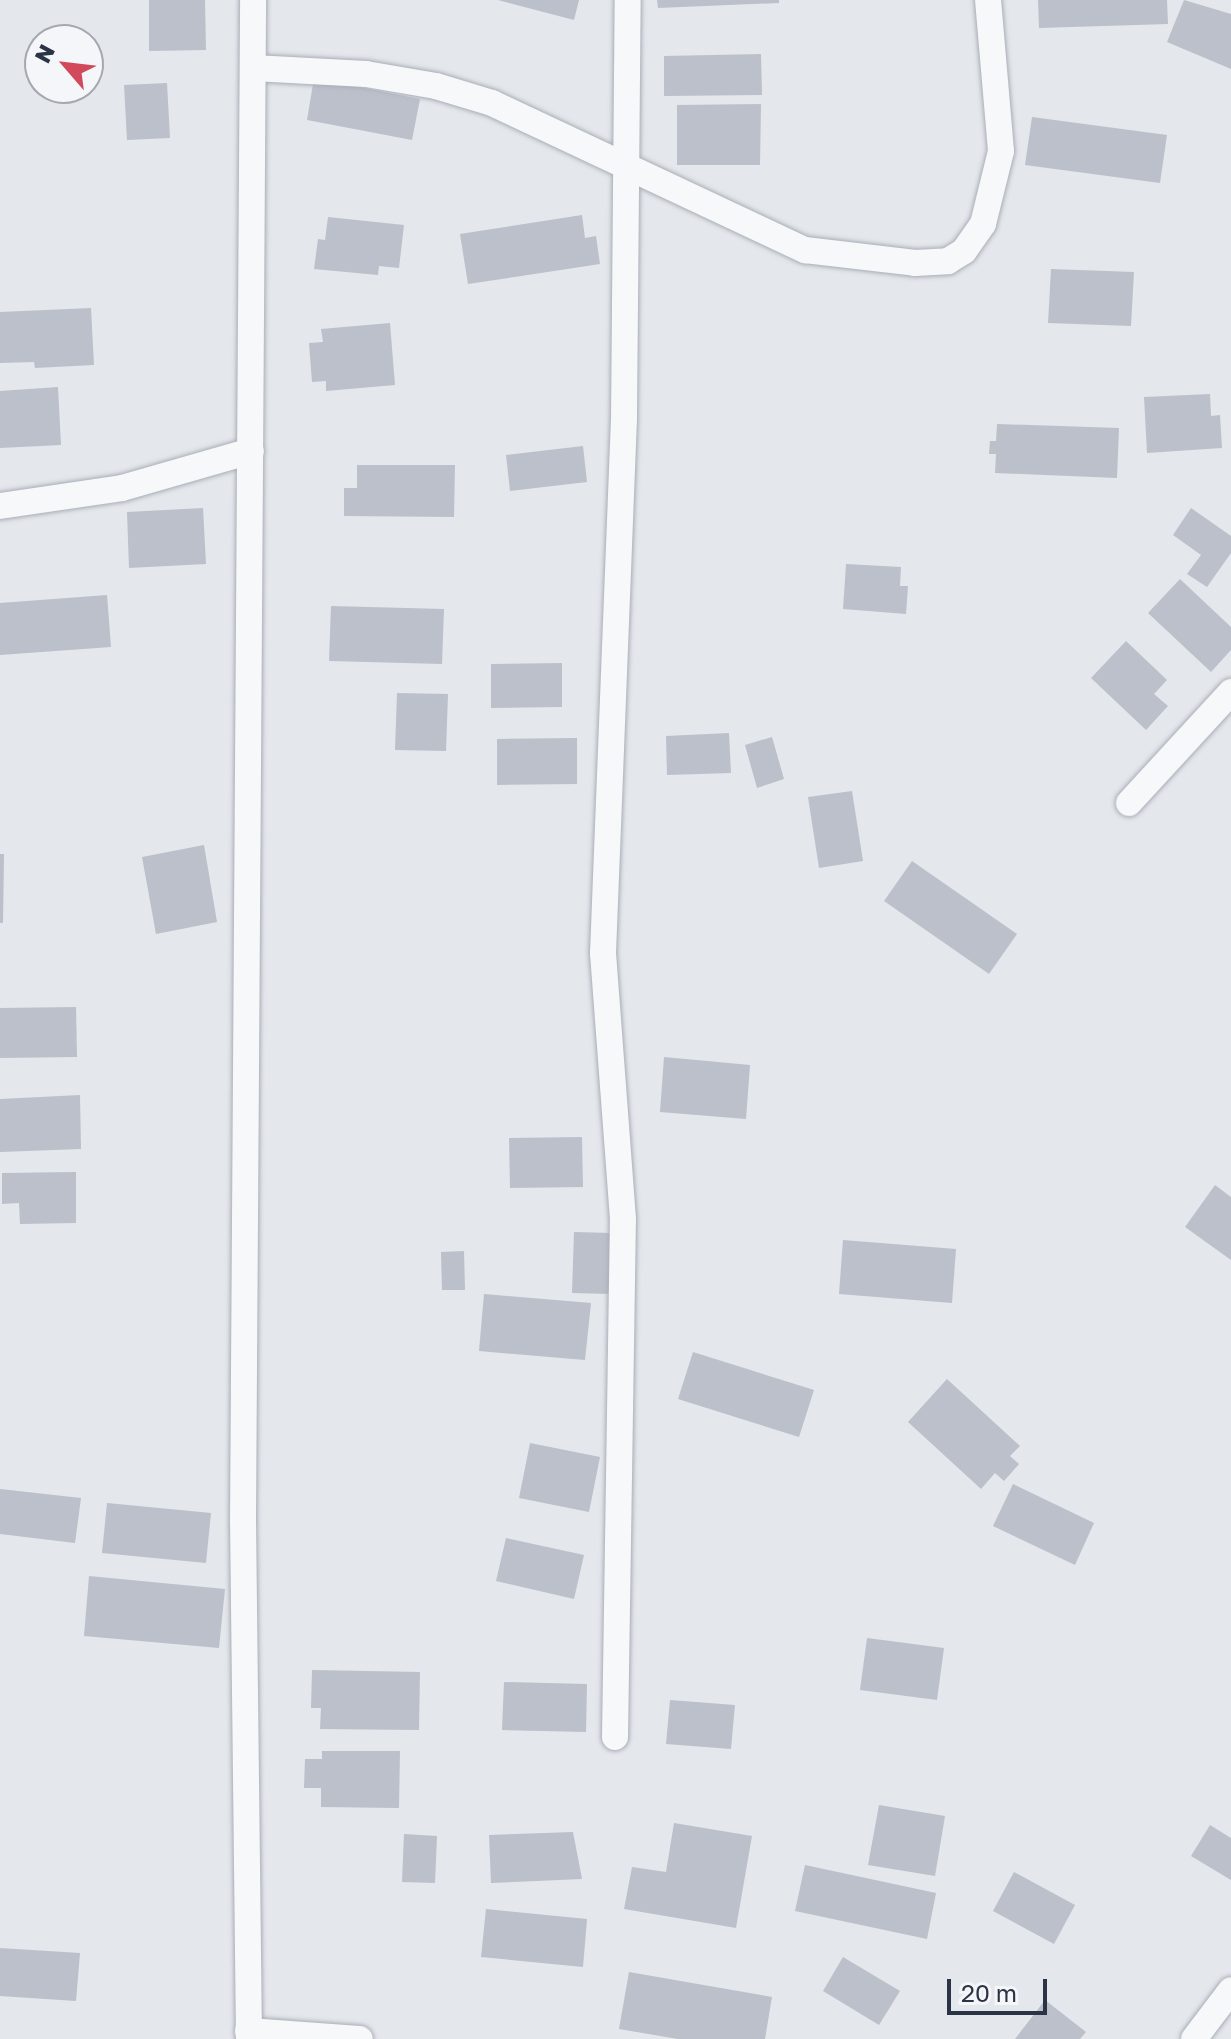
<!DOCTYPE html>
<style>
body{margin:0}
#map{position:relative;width:1231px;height:2039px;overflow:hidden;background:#e4e7ec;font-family:"Golos Text",sans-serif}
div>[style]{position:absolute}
.building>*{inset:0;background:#bbc0ca}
.roads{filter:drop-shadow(0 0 2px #a9aeb7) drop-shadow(0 0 2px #a9aeb7)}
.street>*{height:26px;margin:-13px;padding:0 13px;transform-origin:13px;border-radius:13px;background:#f7f8fa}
span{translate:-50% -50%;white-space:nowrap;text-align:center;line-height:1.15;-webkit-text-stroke:6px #f4f6f9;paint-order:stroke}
.north{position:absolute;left:24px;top:24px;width:80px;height:80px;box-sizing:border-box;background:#f4f6f9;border:2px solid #a4a8b1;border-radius:50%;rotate:298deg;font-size:22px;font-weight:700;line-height:32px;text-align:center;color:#2b3445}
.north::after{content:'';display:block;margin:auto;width:28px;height:36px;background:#d1495b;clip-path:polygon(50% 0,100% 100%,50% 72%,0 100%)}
.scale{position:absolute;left:947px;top:1979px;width:100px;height:36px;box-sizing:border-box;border:4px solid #2b3445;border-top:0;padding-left:10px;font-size:24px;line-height:28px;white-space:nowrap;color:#2b3445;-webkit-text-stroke:6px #f4f6f9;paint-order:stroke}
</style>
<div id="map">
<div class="building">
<i style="clip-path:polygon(149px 0,205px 0,206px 50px,149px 51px)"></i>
<i style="clip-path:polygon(498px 0,579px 0,574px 20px)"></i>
<i style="clip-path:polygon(657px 0,779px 0,779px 3px,658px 8px)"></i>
<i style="clip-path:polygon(1038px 0,1167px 0,1168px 24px,1039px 28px)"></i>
<i style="clip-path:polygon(1184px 0,1231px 14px,1231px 69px,1167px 42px)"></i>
<i style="clip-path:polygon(761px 54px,762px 95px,664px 96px,664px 56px)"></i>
<i style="clip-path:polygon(314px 78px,420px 99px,412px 140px,307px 120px)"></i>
<i style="clip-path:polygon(167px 83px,170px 138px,127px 140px,124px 85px)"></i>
<i style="clip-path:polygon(761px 104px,760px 165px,677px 165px,677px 105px)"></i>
<i style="clip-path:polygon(1032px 117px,1167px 135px,1160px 183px,1025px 165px)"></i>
<i style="clip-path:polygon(582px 215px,585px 238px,596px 236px,600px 264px,468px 284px,460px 234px)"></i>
<i style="clip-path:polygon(328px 217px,404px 225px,399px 268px,379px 266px,378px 275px,314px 269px,318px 239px,325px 240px)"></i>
<i style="clip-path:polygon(1051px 269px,1134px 272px,1131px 326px,1048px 323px)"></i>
<i style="clip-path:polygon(91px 308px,94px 365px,35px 368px,34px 362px,0 363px,0 312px)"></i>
<i style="clip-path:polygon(390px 323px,395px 385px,326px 391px,326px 381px,312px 382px,309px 343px,323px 342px,321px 329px)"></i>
<i style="clip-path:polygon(58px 387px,61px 445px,0 448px,0 391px)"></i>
<i style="clip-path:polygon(1210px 394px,1211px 416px,1220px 415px,1222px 448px,1147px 453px,1144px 397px)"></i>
<i style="clip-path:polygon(997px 424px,1119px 428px,1117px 478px,995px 473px,996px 454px,989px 454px,990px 441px,996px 441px)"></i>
<i style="clip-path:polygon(583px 446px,587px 482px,510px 491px,506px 455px)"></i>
<i style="clip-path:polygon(357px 465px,455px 465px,454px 517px,344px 516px,344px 488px,357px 488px)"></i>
<i style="clip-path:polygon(203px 508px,206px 564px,129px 568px,127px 512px)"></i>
<i style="clip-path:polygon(1191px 508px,1231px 536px,1231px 553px,1207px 587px,1187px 574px,1201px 555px,1173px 535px)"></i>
<i style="clip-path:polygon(846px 564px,901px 567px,900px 586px,908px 586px,906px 614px,843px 609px)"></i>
<i style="clip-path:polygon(1180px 579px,1231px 627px,1231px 650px,1211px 672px,1148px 613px)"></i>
<i style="clip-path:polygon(107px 595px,111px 647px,0 655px,0 603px)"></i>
<i style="clip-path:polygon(331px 606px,444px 609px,442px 664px,329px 661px)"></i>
<i style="clip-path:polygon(1126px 641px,1167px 680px,1154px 694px,1168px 706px,1146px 730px,1091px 678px)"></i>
<i style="clip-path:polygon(562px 663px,562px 707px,491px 708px,491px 664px)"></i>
<i style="clip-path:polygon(397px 693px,448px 694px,446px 751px,395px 750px)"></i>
<i style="clip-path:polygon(729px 733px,731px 773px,667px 775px,666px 736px)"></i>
<i style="clip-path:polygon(772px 737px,784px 779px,757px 788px,745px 745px)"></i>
<i style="clip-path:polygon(577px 738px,577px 784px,497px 785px,497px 739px)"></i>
<i style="clip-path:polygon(852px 791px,863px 861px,819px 868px,808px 797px)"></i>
<i style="clip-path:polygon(204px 845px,217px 922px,156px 934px,142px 857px)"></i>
<i style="clip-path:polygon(0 854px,4px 854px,3px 923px,0 923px)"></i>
<i style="clip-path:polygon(912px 861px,1017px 934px,989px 974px,884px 901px)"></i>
<i style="clip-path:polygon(76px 1007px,77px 1057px,0 1058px,0 1008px)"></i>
<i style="clip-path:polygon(664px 1057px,750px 1065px,746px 1119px,660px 1112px)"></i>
<i style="clip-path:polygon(80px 1095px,81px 1149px,0 1152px,0 1099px)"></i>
<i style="clip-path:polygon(582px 1137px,583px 1187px,510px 1188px,509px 1138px)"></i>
<i style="clip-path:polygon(76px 1172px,76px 1223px,20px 1224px,19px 1203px,2px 1204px,2px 1173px)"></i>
<i style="clip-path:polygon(1215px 1185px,1231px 1197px,1231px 1260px,1185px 1227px)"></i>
<i style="clip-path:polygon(574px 1232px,611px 1233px,609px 1294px,572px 1293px)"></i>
<i style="clip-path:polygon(843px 1240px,956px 1249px,952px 1303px,839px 1294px)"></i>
<i style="clip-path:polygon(464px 1251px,465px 1290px,442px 1290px,441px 1252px)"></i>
<i style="clip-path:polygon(484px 1294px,591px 1303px,585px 1360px,479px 1351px)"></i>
<i style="clip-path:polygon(693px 1352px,814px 1390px,799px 1437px,678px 1399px)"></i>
<i style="clip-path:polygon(947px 1379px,1020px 1446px,1010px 1456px,1019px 1464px,1004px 1481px,995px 1473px,981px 1489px,908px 1422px)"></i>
<i style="clip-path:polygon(530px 1443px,600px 1457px,589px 1512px,519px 1498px)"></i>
<i style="clip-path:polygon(1013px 1484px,1094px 1523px,1075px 1565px,993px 1526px)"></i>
<i style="clip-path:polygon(0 1489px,81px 1498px,75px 1543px,0 1534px)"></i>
<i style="clip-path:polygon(107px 1503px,211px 1513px,206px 1563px,102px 1553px)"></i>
<i style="clip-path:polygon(506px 1538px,584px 1555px,574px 1599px,496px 1581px)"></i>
<i style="clip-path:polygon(89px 1576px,225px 1589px,219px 1648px,84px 1636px)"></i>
<i style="clip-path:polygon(867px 1638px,944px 1648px,937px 1700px,860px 1690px)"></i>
<i style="clip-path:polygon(312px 1670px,420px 1672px,419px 1730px,320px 1729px,321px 1708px,311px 1708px)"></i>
<i style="clip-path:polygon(504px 1682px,587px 1684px,586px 1732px,502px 1730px)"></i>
<i style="clip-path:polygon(670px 1700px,735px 1705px,731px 1749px,666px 1744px)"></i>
<i style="clip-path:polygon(322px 1751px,400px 1751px,399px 1808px,321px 1807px,321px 1788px,304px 1788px,305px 1759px,322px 1759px)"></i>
<i style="clip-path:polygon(879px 1805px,945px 1816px,935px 1876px,868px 1865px)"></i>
<i style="clip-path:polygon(674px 1823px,752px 1836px,736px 1928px,624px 1909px,632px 1867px,666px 1872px)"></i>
<i style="clip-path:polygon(1210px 1825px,1231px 1838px,1231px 1880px,1191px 1856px)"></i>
<i style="clip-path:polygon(573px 1832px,582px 1879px,491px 1883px,489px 1835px)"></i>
<i style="clip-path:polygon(404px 1834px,437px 1836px,435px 1883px,402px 1882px)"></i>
<i style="clip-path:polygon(805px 1865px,936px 1893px,927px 1939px,795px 1911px)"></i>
<i style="clip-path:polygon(1014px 1872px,1075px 1905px,1054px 1944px,993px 1911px)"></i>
<i style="clip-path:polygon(486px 1909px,587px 1919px,583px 1967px,481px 1957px)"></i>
<i style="clip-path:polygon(0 1948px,80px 1953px,76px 2001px,0 1996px)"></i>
<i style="clip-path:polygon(843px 1957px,900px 1991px,879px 2025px,823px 1991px)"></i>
<i style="clip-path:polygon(629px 1972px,772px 1997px,765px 2039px,678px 2039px,619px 2029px)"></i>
<i style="clip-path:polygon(1045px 2000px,1086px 2032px,1080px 2039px,1015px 2039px)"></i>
</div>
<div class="roads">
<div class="street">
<i style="left:253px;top:68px;width:113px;rotate:3deg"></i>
<i style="left:366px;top:74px;width:71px;rotate:9.7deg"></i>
<i style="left:436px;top:86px;width:59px;rotate:16.9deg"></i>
<i style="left:492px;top:103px;width:346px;rotate:25.2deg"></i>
<i style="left:805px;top:250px;width:111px;rotate:6.7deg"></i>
<i style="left:915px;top:263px;width:33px;rotate:-3deg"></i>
<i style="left:948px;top:261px;width:19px;rotate:-32deg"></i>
<i style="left:964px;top:251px;width:33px;rotate:-55deg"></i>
<i style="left:983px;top:224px;width:75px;rotate:-76.1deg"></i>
<i style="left:1001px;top:151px;width:152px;rotate:-94.9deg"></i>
<i style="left:0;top:506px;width:123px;rotate:-8.4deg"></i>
<i style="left:122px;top:488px;width:134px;rotate:-16deg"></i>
<i style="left:1129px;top:803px;width:151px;rotate:-47.4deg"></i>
<i style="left:615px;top:1737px;width:518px;rotate:-89.12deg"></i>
<i style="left:623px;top:1219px;width:267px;rotate:-94.3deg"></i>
<i style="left:603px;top:953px;width:534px;rotate:-87.75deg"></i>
<i style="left:624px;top:419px;width:419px;rotate:-89.5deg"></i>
<i style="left:248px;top:2031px;width:112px;rotate:4.1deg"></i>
<i style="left:249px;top:2039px;width:517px;rotate:-90.66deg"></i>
<i style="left:243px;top:1522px;width:1522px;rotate:-89.62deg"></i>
<i style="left:1194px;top:2039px;width:61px;rotate:-52.9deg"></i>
</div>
</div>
<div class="north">N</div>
<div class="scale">20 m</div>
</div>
